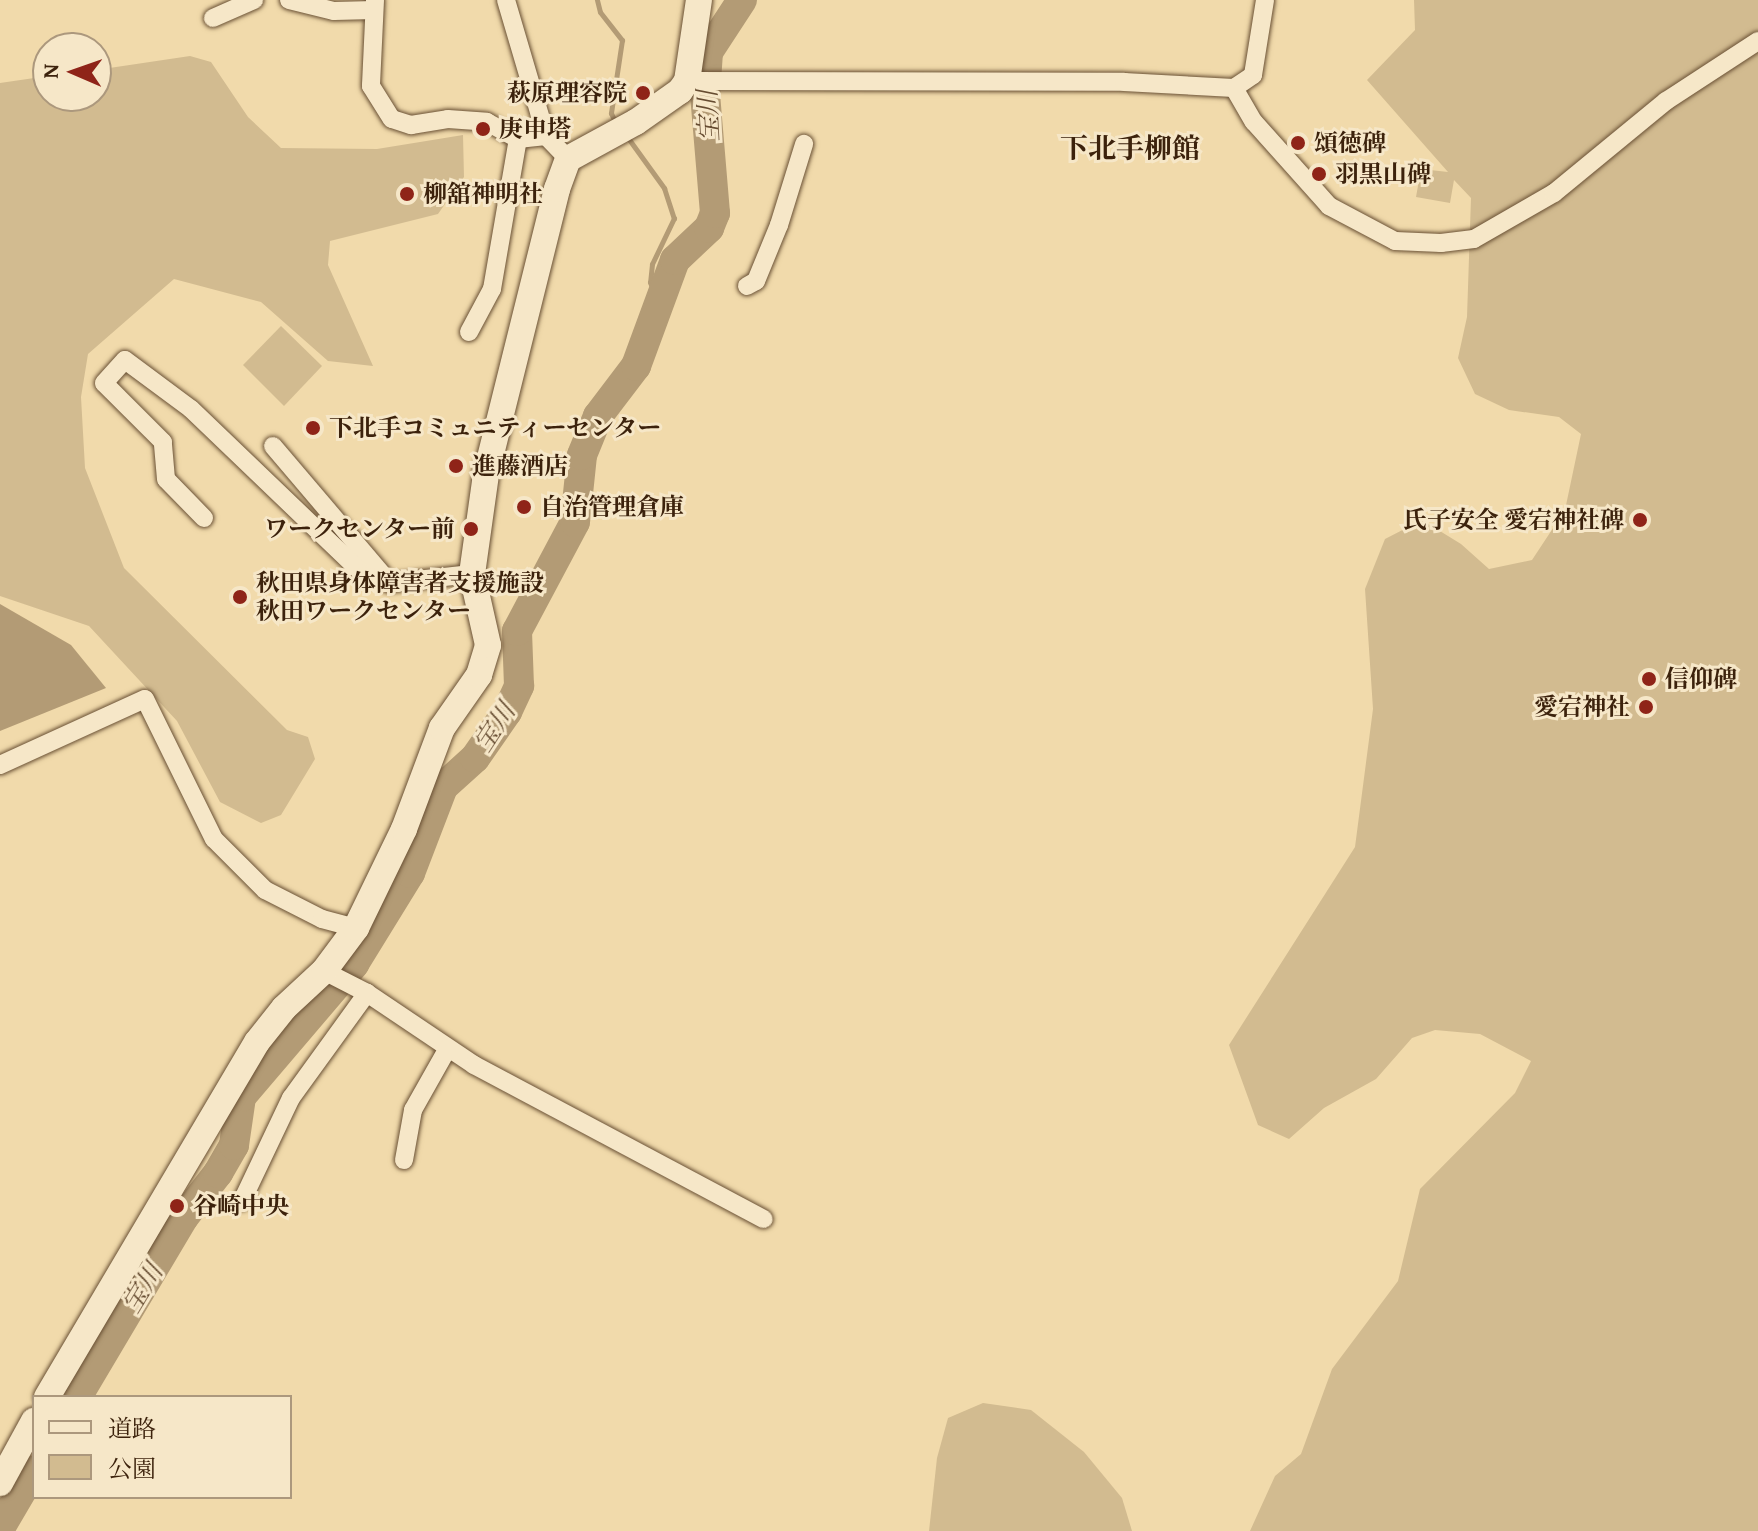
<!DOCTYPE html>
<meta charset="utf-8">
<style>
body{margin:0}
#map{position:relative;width:1758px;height:1531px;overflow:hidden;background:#f1daab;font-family:"Gentium Book Plus","Noto Serif JP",serif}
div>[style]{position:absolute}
.green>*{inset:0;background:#d2bb90}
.water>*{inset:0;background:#b39b75}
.stream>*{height:5px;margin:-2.5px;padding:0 2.5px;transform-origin:2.5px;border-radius:2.5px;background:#b39b75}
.river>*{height:30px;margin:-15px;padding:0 15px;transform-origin:15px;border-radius:15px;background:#b39b75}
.roads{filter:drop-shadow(0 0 2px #695034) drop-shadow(0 0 2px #695034)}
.street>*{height:18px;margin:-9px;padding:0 9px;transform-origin:9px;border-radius:9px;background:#f6e7c8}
.secondary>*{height:26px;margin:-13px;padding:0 13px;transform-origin:13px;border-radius:13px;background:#f6e7c8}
.dots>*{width:22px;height:22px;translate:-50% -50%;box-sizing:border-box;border:4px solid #f6e7c8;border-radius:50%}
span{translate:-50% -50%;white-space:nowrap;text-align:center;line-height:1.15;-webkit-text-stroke:6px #f6e7c8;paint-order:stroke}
.poi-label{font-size:24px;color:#3c220c;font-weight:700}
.right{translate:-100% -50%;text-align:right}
.left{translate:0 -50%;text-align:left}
.water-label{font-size:26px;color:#664c31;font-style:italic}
.quarter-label{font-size:28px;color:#3c220c;font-weight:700}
.legend{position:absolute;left:32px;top:1395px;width:260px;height:104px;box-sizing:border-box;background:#f6e7c8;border:2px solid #ac987d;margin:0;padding:10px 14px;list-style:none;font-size:24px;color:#3c220c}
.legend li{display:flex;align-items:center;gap:16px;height:40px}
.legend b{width:40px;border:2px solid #ac987d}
.north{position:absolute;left:32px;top:32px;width:80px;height:80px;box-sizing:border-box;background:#f6e7c8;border:2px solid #ac987d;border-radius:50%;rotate:272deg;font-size:22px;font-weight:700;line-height:32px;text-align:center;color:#3c220c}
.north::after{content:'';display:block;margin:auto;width:28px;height:36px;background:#8f2418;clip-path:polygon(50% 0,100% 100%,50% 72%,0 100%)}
</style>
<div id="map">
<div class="green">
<i style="clip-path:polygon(1414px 0,1758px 0,1758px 1531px,1250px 1531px,1275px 1476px,1301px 1454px,1332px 1369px,1398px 1281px,1420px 1189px,1515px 1093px,1531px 1061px,1480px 1034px,1435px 1030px,1412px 1038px,1376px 1079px,1324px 1108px,1289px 1139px,1258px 1125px,1229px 1045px,1355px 847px,1373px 709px,1365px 589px,1385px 539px,1422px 520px,1461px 544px,1489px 569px,1532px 560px,1565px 510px,1581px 434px,1559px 417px,1509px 410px,1475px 394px,1458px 358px,1467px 317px,1471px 198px,1454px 180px,1450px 203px,1416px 197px,1421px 169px,1448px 172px,1367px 80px,1415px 30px)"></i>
<i style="clip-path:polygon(190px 56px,211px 62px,248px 117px,281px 148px,377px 149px,463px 135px,464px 177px,438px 214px,330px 241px,328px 265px,373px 366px,328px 361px,261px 302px,174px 279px,88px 354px,81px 397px,85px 468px,124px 568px,287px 730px,308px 737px,315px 759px,281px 815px,261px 823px,220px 802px,177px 721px,89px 626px,0 596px,0 83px,48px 76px,48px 96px,96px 96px,96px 70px)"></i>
<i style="clip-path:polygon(281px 326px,322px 366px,284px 406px,243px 365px)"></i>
<i style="clip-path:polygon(983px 1403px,1031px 1410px,1084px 1452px,1122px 1498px,1132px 1531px,929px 1531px,937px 1458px,948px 1418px)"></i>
</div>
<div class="water">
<i style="clip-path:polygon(0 604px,71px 645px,106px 688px,0 731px)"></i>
</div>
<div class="stream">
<i style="left:597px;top:0;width:12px;rotate:76deg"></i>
<i style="left:600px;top:12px;width:36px;rotate:52deg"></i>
<i style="left:622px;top:40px;width:74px;rotate:98.6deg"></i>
<i style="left:611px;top:113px;width:12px;rotate:66deg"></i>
<i style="left:628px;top:138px;width:62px;rotate:54.2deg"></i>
<i style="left:664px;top:188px;width:32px;rotate:72deg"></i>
<i style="left:674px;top:218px;width:51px;rotate:115.6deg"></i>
<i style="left:652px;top:264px;width:18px;rotate:96deg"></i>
<i style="left:650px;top:282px;width:19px;rotate:69deg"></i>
</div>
<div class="river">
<i style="left:77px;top:1397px;width:209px;rotate:-59.3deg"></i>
<i style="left:184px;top:1217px;width:56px;rotate:-52.3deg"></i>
<i style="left:218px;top:1173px;width:32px;rotate:-60deg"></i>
<i style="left:234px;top:1145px;width:49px;rotate:-81.7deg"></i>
<i style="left:241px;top:1097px;width:175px;rotate:-49.6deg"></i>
<i style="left:354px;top:964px;width:107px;rotate:-58.4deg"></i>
<i style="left:410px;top:873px;width:92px;rotate:-69deg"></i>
<i style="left:443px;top:787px;width:43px;rotate:-42.2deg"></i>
<i style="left:475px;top:758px;width:56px;rotate:-55.2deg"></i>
<i style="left:507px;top:712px;width:29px;rotate:-65deg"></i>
<i style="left:519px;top:686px;width:55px;rotate:-92.1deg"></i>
<i style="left:517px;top:631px;width:123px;rotate:-62deg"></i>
<i style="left:575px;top:522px;width:67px;rotate:-84deg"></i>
<i style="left:582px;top:455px;width:42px;rotate:-67.7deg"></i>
<i style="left:598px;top:416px;width:63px;rotate:-52.8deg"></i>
<i style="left:636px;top:366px;width:113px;rotate:-69.8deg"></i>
<i style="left:675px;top:260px;width:47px;rotate:-43.3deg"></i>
<i style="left:709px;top:228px;width:16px;rotate:-68deg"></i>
<i style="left:715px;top:213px;width:118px;rotate:-94.8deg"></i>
<i style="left:705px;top:95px;width:43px;rotate:-86deg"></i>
<i style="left:708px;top:52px;width:62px;rotate:-56.8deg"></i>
<i style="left:0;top:1528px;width:67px;rotate:-59.6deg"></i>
</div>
<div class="roads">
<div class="street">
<i style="left:289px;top:0;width:46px;rotate:13.7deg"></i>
<i style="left:334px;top:11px;width:40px;rotate:-1.4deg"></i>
<i style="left:375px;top:0;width:86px;rotate:92.7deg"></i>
<i style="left:371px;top:86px;width:39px;rotate:58deg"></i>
<i style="left:392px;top:119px;width:20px;rotate:18deg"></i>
<i style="left:411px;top:125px;width:37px;rotate:-9deg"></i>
<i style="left:448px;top:119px;width:39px;rotate:4deg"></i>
<i style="left:487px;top:122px;width:35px;rotate:29deg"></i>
<i style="left:518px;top:139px;width:28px;rotate:-6deg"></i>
<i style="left:546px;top:136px;width:32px;rotate:46deg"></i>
<i style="left:506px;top:0;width:142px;rotate:73.6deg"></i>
<i style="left:213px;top:18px;width:45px;rotate:-23.7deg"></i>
<i style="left:687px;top:81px;width:437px;rotate:0.1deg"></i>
<i style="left:1124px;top:82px;width:110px;rotate:3.1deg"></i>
<i style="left:1234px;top:88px;width:23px;rotate:-34deg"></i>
<i style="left:1253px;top:75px;width:76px;rotate:-80.9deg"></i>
<i style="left:1234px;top:88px;width:39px;rotate:60deg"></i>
<i style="left:1254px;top:122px;width:113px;rotate:48.2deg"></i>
<i style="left:1329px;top:206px;width:75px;rotate:27.9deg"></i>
<i style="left:1395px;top:241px;width:46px;rotate:2.5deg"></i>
<i style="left:1441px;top:243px;width:33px;rotate:-7deg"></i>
<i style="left:1474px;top:239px;width:92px;rotate:-29.9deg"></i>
<i style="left:1554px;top:193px;width:145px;rotate:-39.4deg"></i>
<i style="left:1666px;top:101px;width:110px;rotate:-33.1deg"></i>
<i style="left:747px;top:286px;width:10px;rotate:-29deg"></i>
<i style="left:756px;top:281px;width:61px;rotate:-67.7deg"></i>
<i style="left:779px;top:225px;width:85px;rotate:-72.8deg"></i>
<i style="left:469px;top:332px;width:49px;rotate:-61.9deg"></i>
<i style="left:492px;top:289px;width:152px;rotate:-80.2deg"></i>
<i style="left:273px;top:446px;width:176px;rotate:49.6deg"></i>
<i style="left:204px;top:518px;width:54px;rotate:-134.3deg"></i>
<i style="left:166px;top:479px;width:37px;rotate:-95deg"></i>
<i style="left:163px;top:442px;width:83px;rotate:-135deg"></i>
<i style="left:104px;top:383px;width:31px;rotate:-48deg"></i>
<i style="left:125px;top:360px;width:82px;rotate:36.6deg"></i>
<i style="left:191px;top:409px;width:237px;rotate:43.8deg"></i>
<i style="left:362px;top:573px;width:29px;rotate:20deg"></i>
<i style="left:389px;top:583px;width:83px;rotate:-6.2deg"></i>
<i style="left:0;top:765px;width:159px;rotate:-24.5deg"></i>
<i style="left:145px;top:699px;width:156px;rotate:63.8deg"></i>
<i style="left:214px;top:839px;width:72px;rotate:45deg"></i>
<i style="left:265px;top:890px;width:64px;rotate:27deg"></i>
<i style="left:322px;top:919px;width:35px;rotate:15deg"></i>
<i style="left:324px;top:971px;width:48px;rotate:27.1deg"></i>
<i style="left:367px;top:993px;width:129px;rotate:33.9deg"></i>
<i style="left:474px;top:1065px;width:328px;rotate:28deg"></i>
<i style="left:404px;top:1160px;width:51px;rotate:-79.8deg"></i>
<i style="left:413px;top:1110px;width:71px;rotate:-60.6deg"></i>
<i style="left:242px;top:1201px;width:114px;rotate:-64.6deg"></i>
<i style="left:291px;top:1098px;width:130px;rotate:-54.1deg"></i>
</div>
<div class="secondary">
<i style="left:47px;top:1397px;width:412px;rotate:-59.4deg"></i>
<i style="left:257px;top:1042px;width:43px;rotate:-51.5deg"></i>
<i style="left:284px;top:1008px;width:54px;rotate:-42.8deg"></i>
<i style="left:324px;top:971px;width:54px;rotate:-53.3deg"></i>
<i style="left:356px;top:928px;width:110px;rotate:-64.1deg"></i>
<i style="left:404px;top:829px;width:108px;rotate:-69.4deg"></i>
<i style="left:442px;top:728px;width:65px;rotate:-55.1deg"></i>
<i style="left:479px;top:675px;width:31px;rotate:-73deg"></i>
<i style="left:488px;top:645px;width:73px;rotate:-102.7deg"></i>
<i style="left:472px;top:574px;width:101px;rotate:-82deg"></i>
<i style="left:486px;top:474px;width:294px;rotate:-76deg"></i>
<i style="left:557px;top:189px;width:32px;rotate:-70deg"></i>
<i style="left:568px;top:159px;width:77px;rotate:-28.6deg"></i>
<i style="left:636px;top:122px;width:54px;rotate:-35.2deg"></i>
<i style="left:680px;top:91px;width:12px;rotate:-55deg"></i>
<i style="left:687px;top:81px;width:82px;rotate:-81.6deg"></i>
<i style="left:0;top:1483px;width:71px;rotate:-61.3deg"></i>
</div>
</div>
<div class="dots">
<i style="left:643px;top:93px;background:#8f2418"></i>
<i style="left:483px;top:129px;background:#8f2418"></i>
<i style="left:1298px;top:143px;background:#8f2418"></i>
<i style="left:1319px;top:174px;background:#8f2418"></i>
<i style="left:407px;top:194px;background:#8f2418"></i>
<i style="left:313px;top:428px;background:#8f2418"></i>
<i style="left:456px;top:466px;background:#8f2418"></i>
<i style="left:524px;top:507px;background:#8f2418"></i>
<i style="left:1640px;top:520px;background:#8f2418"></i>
<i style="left:471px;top:529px;background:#8f2418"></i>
<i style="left:240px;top:597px;background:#8f2418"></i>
<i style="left:1649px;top:679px;background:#8f2418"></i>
<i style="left:1646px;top:707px;background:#8f2418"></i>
<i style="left:177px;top:1206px;background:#8f2418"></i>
</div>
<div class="poi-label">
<span class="right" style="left:627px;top:93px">萩原理容院</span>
<span class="left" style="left:499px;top:129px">庚申塔</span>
<span class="left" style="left:1314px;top:143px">頌徳碑</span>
<span class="left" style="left:1335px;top:174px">羽黒山碑</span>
<span class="left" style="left:423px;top:194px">柳舘神明社</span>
<span class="left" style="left:329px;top:428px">下北手コミュニティーセンター</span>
<span class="left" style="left:472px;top:466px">進藤酒店</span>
<span class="left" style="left:540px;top:507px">自治管理倉庫</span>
<span class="right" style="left:1624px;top:520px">氏子安全 愛宕神社碑</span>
<span class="right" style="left:455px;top:529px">ワークセンター前</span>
<span class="left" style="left:256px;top:597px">秋田県身体障害者支援施設<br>秋田ワークセンター</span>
<span class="left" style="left:1665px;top:679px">信仰碑</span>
<span class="right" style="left:1630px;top:707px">愛宕神社</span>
<span class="left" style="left:193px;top:1206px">谷崎中央</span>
</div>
<div class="water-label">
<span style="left:708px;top:116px;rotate:-93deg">宝川</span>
<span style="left:494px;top:727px;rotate:-57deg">宝川</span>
<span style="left:142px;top:1288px;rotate:-59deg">宝川</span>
</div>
<div class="quarter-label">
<span style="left:1130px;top:148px">下北手柳館</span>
</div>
<ul class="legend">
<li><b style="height:10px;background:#f6e7c8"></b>道路</li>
<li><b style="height:22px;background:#d2bb90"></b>公園</li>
</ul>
<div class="north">N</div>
</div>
